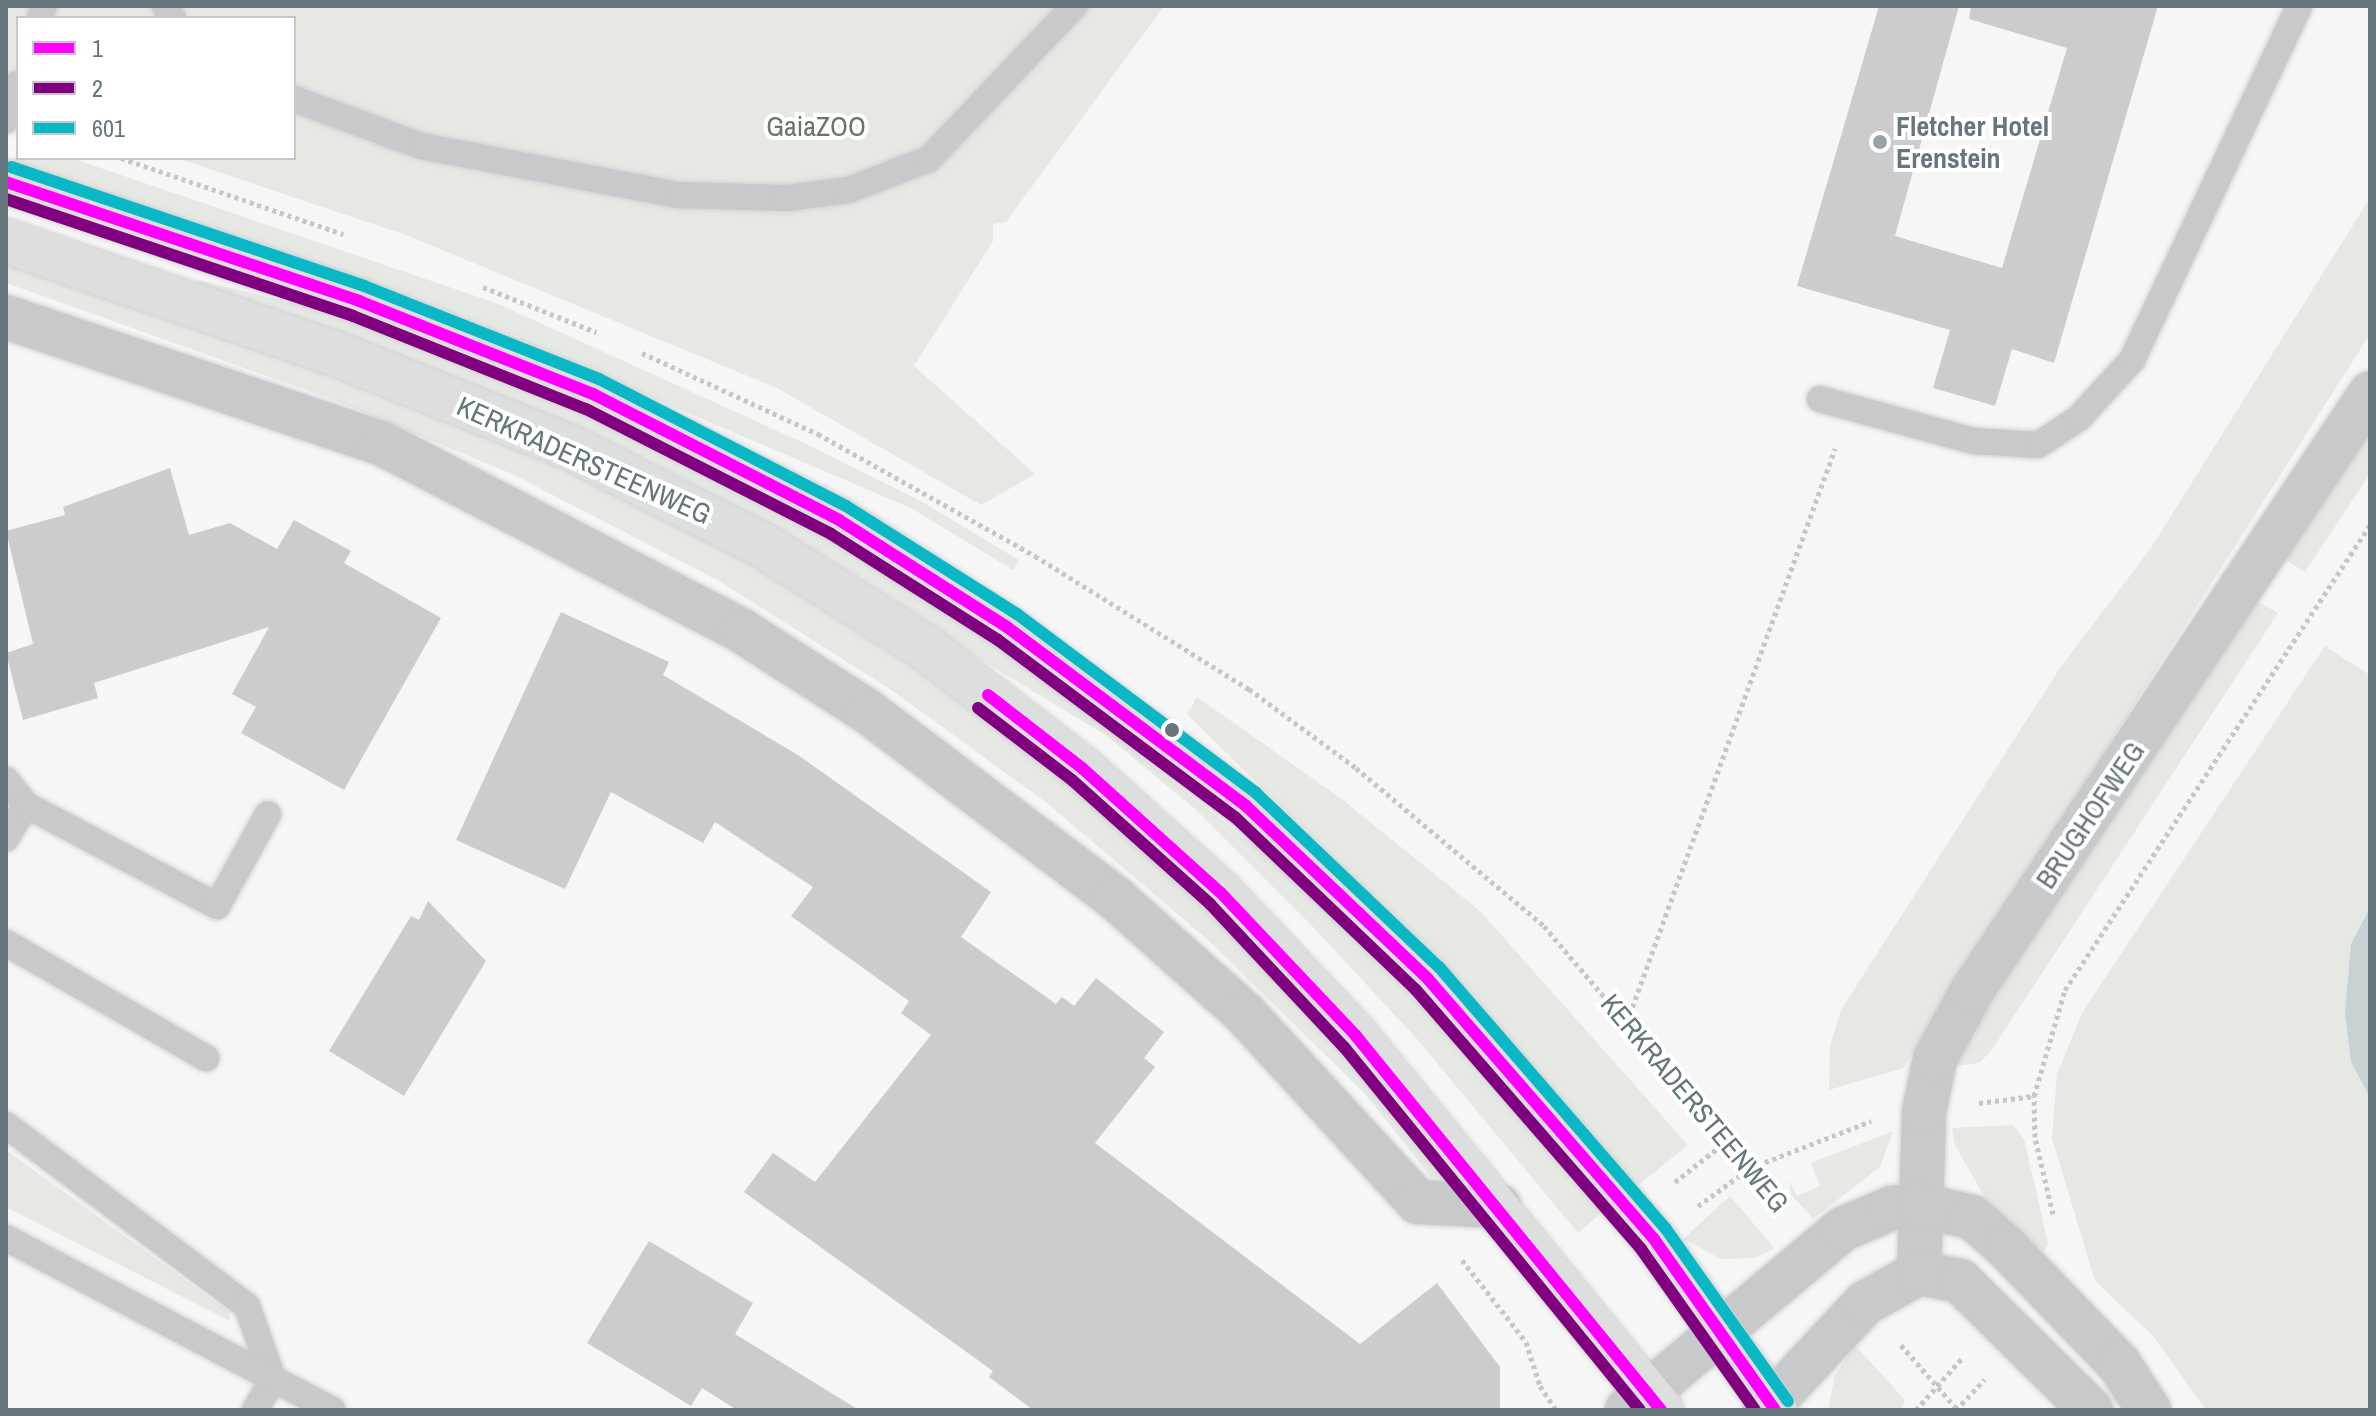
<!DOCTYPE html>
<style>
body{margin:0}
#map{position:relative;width:2376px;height:1416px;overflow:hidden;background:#f6f6f6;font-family:"Archivo Narrow",sans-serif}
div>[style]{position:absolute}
.green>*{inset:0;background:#e6e8e4}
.water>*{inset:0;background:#c8d1d3}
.building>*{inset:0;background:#cbcccd}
.path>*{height:5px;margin-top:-2.5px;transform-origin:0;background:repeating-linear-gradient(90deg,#c6c6c7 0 4px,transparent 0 8px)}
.roads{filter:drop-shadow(0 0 2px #d1d2d3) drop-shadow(0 0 2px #d1d2d3)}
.service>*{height:26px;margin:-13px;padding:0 13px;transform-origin:13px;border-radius:13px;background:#c7c9ca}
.minor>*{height:44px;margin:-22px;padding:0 22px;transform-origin:22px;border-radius:22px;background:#c7c9ca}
.tertiary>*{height:44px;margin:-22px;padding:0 22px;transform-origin:22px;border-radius:22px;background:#c7c9ca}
.secondary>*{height:44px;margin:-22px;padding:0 22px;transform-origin:22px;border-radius:22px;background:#dddede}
.bus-1>*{height:12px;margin:-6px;padding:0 6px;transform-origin:6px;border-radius:6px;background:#f0f}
.bus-2>*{height:12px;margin:-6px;padding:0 6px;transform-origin:6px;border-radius:6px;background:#800080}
.bus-3>*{height:12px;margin:-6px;padding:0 6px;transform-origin:6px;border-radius:6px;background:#0ab7c5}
.dots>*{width:22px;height:22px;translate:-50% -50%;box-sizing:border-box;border:4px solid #fff;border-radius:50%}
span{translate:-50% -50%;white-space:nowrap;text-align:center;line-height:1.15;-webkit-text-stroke:8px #fff;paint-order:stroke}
.park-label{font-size:28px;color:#697664}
.poi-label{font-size:28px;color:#66767d;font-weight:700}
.left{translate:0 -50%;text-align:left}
.street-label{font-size:28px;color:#66767d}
.frame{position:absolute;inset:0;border:8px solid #66767d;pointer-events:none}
.legend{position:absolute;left:16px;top:16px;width:280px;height:144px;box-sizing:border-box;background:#fff;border:2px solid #c2c8cb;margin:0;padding:10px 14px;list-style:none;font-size:24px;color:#66767d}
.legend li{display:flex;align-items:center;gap:16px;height:40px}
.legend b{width:40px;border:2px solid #c2c8cb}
</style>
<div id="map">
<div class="green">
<i style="clip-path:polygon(6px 6px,1164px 6px,1006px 222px,993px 224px,993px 241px,914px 366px,1035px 474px,981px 505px,777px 388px,406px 235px,177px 158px,294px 158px,294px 18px,18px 18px,18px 104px,6px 100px)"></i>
<i style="clip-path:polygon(18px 149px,18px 158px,71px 158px,496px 303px,804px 443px,919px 500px,1019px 560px,1013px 570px,911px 508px,547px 353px,13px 164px)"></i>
<i style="clip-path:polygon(2370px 198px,2370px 334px,1903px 1068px,1829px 1090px,1830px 1046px,1841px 1010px,2060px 668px,2151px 548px)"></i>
<i style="clip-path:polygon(6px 259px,293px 358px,550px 458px,854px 617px,1138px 840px,1327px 1032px,1447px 1178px,1431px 1177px,1366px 1095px,1208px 940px,1047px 803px,893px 691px,719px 581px,514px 475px,339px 402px,6px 283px)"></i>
<i style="clip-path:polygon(199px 280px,381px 325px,604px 415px,836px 541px,1018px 660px,1346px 918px,1607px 1208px,1578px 1233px,1417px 1039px,1315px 929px,1195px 809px,1107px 736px,792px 545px,196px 291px)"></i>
<i style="clip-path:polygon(2370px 429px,2370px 474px,2305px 572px,2284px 559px)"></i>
<i style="clip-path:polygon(2255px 600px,2278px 613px,1991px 1051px,1979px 1063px,1957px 1066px,1970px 1036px)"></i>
<i style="clip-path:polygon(2325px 646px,2370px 675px,2370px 908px,2351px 944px,2351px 1062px,2370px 1098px,2370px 1410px,2206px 1410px,2154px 1337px,2095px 1281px,2052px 1138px,2057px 1074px,2083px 1011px)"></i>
<i style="clip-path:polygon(1197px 697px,1339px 797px,1480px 911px,1688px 1145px,1637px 1186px,1450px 972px,1187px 714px)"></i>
<i style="clip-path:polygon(2013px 1125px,2024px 1139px,2048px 1243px,2044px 1252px,1986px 1200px,1955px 1145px,1952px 1128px)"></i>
<i style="clip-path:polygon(1893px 1131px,1880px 1167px,1813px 1219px,1791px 1194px,1789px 1180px,1797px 1196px,1820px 1186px,1811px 1163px)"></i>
<i style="clip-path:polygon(6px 1150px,229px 1312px,230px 1321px,6px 1207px)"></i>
<i style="clip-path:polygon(1730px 1196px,1771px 1244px,1774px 1249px,1755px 1258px,1721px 1259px,1683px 1239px)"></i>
<i style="clip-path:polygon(1855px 1345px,1905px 1400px,1902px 1410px,1828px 1410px,1835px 1375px)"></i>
</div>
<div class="water">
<i style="clip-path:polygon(2370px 908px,2370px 1098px,2351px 1062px,2345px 1013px,2351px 944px)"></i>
</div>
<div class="building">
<i style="clip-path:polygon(1879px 6px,1959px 6px,1895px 236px,2002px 268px,2067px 48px,1969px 19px,1971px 6px,2158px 6px,2054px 363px,2012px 349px,1995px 406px,1933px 388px,1950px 330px,1797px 286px)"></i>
<i style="clip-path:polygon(170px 468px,189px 535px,230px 523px,277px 549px,294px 520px,351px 551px,344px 563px,441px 618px,344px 790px,241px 733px,256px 707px,232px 694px,269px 627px,94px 683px,98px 698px,23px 720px,6px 653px,33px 644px,6px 531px,65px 515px,63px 507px)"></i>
<i style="clip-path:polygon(561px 612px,669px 662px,663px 675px,798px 755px,991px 892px,961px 937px,1056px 1004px,1062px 997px,1074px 1006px,1096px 978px,1164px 1032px,1144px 1058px,1155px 1067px,1095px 1143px,1360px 1344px,1437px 1283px,1500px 1367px,1500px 1410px,1033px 1410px,989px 1377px,993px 1371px,744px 1192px,773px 1153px,815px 1182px,931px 1035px,901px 1013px,909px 1001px,791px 916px,813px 887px,715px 822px,703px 843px,611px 792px,565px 889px,456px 840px)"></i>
<i style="clip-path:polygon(428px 901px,486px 961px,404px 1096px,329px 1051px,411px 916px,419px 920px)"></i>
<i style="clip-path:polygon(649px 1241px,753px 1303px,735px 1334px,859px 1410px,737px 1410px,702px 1388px,691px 1406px,587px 1343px)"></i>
</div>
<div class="path">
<i style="left:121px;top:158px;width:235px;rotate:18.9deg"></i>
<i style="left:483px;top:287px;width:122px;rotate:21.7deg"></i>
<i style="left:642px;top:353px;width:194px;rotate:24.7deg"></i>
<i style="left:818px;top:434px;width:249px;rotate:29.3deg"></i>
<i style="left:1035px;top:556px;width:252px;rotate:31.9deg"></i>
<i style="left:1249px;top:689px;width:133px;rotate:36.4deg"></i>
<i style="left:1356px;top:768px;width:246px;rotate:40deg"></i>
<i style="left:1544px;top:926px;width:372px;rotate:49.7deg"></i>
<i style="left:1627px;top:1022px;width:610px;rotate:-70.05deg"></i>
<i style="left:1979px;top:1103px;width:55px;rotate:-7.3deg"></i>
<i style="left:1675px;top:1182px;width:68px;rotate:-38.4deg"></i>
<i style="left:1698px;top:1206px;width:64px;rotate:-36.2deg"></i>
<i style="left:1750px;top:1168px;width:130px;rotate:-21.2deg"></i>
<i style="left:2053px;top:1214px;width:79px;rotate:-103.2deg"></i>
<i style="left:2035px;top:1137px;width:41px;rotate:-91.4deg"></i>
<i style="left:2034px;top:1096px;width:110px;rotate:-73.7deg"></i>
<i style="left:2065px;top:990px;width:556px;rotate:-56.74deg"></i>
<i style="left:1462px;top:1260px;width:104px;rotate:52deg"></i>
<i style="left:1526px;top:1342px;width:46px;rotate:72.3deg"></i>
<i style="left:1540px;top:1386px;width:29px;rotate:56deg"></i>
<i style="left:1901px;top:1345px;width:86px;rotate:48.8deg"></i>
<i style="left:1916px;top:1410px;width:71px;rotate:-48.4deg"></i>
<i style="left:1956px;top:1410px;width:42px;rotate:-46.9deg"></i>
</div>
<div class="roads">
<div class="service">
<i style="left:165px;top:6px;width:14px;rotate:56deg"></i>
<i style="left:40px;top:18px;width:13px;rotate:-72deg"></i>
<i style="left:294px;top:99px;width:135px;rotate:20.3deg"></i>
<i style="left:421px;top:146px;width:263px;rotate:10.8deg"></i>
<i style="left:679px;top:195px;width:107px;rotate:1.6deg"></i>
<i style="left:786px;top:198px;width:64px;rotate:-7.2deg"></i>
<i style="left:849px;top:190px;width:86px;rotate:-21.2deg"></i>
<i style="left:929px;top:159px;width:211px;rotate:-46.5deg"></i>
<i style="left:6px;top:120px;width:38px;rotate:-72deg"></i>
<i style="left:1820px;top:399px;width:160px;rotate:15.3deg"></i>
<i style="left:1974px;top:441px;width:64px;rotate:3.6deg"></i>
<i style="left:2038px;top:445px;width:49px;rotate:-33.4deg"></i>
<i style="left:2079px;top:418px;width:79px;rotate:-47.6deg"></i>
<i style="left:2132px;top:360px;width:391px;rotate:-64.7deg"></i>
<i style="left:6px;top:780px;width:32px;rotate:51deg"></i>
<i style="left:26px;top:805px;width:39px;rotate:121deg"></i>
<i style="left:26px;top:805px;width:216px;rotate:27.9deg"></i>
<i style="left:217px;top:906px;width:105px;rotate:-61deg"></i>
<i style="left:6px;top:943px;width:231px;rotate:29.9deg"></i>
<i style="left:6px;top:1125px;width:301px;rotate:36.9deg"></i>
<i style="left:247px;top:1306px;width:77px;rotate:70.4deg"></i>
<i style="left:273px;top:1379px;width:36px;rotate:120deg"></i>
<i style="left:6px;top:1238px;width:369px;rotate:27.8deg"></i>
</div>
<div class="minor">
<i style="left:6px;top:317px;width:396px;rotate:18.6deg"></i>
<i style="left:381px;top:443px;width:407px;rotate:27.5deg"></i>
<i style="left:742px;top:631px;width:148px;rotate:32.6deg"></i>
<i style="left:867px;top:711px;width:311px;rotate:37deg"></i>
<i style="left:1115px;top:898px;width:174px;rotate:41.7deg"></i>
<i style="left:1245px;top:1014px;width:255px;rotate:47.4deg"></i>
<i style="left:1418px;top:1202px;width:81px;rotate:2.8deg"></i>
<i style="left:1919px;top:1273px;width:161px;rotate:-88.2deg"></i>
<i style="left:1924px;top:1112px;width:54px;rotate:-78.3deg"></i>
<i style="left:1935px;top:1059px;width:77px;rotate:-61.4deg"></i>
<i style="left:1972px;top:991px;width:718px;rotate:-56.31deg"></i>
</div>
<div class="tertiary">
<i style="left:1627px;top:1410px;width:282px;rotate:-40deg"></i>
<i style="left:1843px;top:1229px;width:53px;rotate:-23.2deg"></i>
<i style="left:1892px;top:1208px;width:27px;rotate:-6deg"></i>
<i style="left:1919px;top:1205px;width:54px;rotate:12.8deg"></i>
<i style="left:1972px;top:1217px;width:45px;rotate:41.4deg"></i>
<i style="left:2006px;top:1247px;width:163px;rotate:46deg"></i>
<i style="left:2119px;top:1364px;width:55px;rotate:56.9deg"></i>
<i style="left:1765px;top:1410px;width:146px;rotate:-46.9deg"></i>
<i style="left:1865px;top:1303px;width:62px;rotate:-29.1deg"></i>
<i style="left:1919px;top:1273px;width:42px;rotate:11deg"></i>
<i style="left:1960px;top:1281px;width:184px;rotate:44.6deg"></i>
</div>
<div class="secondary">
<i style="left:6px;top:182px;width:373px;rotate:18.6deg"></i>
<i style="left:359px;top:301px;width:252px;rotate:21.7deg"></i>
<i style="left:593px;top:394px;width:276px;rotate:27.1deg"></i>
<i style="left:839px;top:520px;width:199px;rotate:32.5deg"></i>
<i style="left:1007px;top:627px;width:299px;rotate:36.8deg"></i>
<i style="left:1246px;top:806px;width:251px;rotate:43.5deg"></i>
<i style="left:1428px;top:979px;width:344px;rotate:49deg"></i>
<i style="left:1654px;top:1239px;width:209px;rotate:54.7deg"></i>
<i style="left:6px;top:241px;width:347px;rotate:18.9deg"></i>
<i style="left:334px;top:353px;width:253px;rotate:21.8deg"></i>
<i style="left:569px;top:447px;width:215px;rotate:26.8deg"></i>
<i style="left:761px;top:544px;width:195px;rotate:32.2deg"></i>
<i style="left:926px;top:648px;width:197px;rotate:37.6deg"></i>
<i style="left:1082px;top:768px;width:187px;rotate:42deg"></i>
<i style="left:1221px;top:893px;width:197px;rotate:46.6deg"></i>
<i style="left:1356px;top:1036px;width:483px;rotate:50.8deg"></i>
</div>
</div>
<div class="bus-1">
<i style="left:6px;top:182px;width:373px;rotate:18.6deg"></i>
<i style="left:359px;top:301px;width:252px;rotate:21.7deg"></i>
<i style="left:593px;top:394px;width:276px;rotate:27.1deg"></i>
<i style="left:839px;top:520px;width:199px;rotate:32.5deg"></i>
<i style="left:1007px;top:627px;width:299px;rotate:36.8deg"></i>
<i style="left:1246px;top:806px;width:251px;rotate:43.5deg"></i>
<i style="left:1428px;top:979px;width:344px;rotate:49deg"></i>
<i style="left:1654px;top:1239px;width:209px;rotate:54.7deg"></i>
<i style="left:988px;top:695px;width:119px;rotate:37.8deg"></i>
<i style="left:1082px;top:768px;width:187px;rotate:42deg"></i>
<i style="left:1221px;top:893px;width:197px;rotate:46.6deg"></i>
<i style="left:1356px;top:1036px;width:483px;rotate:50.8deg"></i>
</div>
<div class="bus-2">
<i style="left:6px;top:199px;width:366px;rotate:18.6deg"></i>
<i style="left:353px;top:316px;width:251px;rotate:21.8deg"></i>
<i style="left:586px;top:409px;width:275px;rotate:27deg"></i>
<i style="left:831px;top:534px;width:198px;rotate:32.4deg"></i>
<i style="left:998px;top:640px;width:297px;rotate:36.8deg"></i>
<i style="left:1236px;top:818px;width:249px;rotate:43.7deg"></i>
<i style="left:1416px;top:990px;width:343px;rotate:49deg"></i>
<i style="left:1641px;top:1249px;width:197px;rotate:54.7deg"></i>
<i style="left:978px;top:708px;width:118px;rotate:37.5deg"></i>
<i style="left:1072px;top:780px;width:186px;rotate:41.9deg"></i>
<i style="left:1210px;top:904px;width:196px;rotate:46.9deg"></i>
<i style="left:1344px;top:1047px;width:468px;rotate:50.8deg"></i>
</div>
<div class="bus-3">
<i style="left:11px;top:167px;width:373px;rotate:18.6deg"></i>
<i style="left:364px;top:286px;width:253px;rotate:21.6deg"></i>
<i style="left:599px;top:379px;width:278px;rotate:27.2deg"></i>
<i style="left:846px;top:506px;width:202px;rotate:32.3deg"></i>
<i style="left:1017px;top:614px;width:299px;rotate:36.8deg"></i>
<i style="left:1256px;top:793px;width:253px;rotate:43.6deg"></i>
<i style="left:1439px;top:967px;width:347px;rotate:49.1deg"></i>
<i style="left:1666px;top:1229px;width:211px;rotate:54.7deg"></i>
</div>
<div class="dots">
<i style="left:1880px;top:142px;background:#98a3a7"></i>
<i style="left:1172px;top:730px;background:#66767d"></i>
</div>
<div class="park-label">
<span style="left:816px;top:126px">GaiaZOO</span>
</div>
<div class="poi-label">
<span class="left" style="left:1896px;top:142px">Fletcher Hotel<br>Erenstein</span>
</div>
<div class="street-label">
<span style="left:584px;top:460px;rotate:24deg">KERKRADERSTEENWEG</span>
<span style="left:2090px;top:815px;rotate:-56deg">BRUGHOFWEG</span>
<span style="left:1695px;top:1103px;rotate:50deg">KERKRADERSTEENWEG</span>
</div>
<div class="frame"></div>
<ul class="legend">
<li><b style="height:10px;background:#f0f"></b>1</li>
<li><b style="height:10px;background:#800080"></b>2</li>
<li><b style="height:10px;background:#0ab7c5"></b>601</li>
</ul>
</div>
